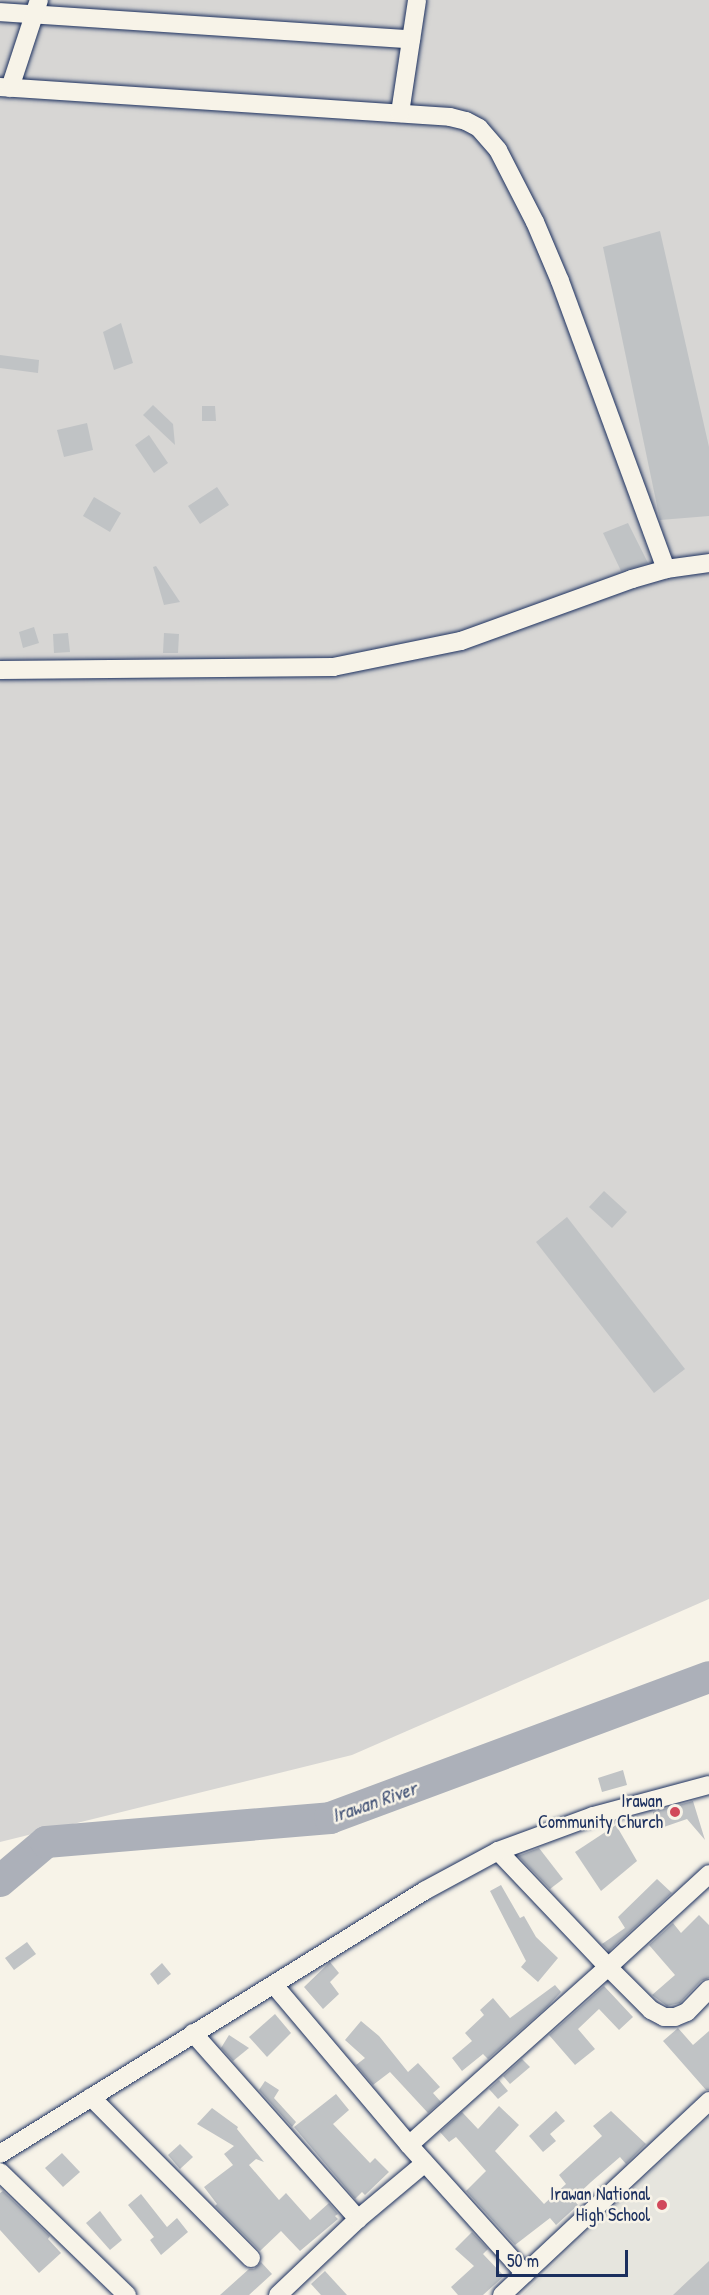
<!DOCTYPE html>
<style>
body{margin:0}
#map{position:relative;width:709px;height:2295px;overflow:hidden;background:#f7f3e8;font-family:"Patrick Hand",sans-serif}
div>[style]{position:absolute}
.built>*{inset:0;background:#e6e5de}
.green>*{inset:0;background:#d7d6d4}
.river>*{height:32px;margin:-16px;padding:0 16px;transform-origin:16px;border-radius:16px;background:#acb0b9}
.building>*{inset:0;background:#c0c3c5}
.roads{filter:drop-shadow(0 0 2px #1b2f5e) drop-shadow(0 0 2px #1b2f5e)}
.street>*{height:18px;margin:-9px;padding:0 9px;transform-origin:9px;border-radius:9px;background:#f7f3e8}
.dots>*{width:16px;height:16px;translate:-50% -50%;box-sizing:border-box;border:3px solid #f7f3e8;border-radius:50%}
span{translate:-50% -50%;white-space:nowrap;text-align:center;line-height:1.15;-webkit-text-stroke:5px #f7f3e8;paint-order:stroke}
.poi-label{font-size:18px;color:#1b2f5e}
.right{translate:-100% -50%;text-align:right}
.water-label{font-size:20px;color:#465679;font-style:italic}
.scale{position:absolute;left:496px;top:2250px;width:132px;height:27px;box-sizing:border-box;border:3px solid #1b2f5e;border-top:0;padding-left:8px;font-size:18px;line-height:21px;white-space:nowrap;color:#1b2f5e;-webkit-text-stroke:4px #f7f3e8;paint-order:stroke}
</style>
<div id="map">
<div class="built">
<i style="clip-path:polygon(709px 2116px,709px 2295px,522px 2295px)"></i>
</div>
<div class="green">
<i style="clip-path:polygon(0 0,709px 0,709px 1599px,352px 1755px,0 1842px)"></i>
</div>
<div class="river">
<i style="left:0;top:1881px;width:60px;rotate:-40.3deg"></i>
<i style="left:46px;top:1842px;width:285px;rotate:-4.8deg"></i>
<i style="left:330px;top:1818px;width:404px;rotate:-20.4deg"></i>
</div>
<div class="building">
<i style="clip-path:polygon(660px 231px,709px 447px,709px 516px,660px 520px,603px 247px)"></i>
<i style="clip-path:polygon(121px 323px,133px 363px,114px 370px,103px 332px)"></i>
<i style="clip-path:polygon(0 355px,39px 360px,38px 373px,0 368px)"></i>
<i style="clip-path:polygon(153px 405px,173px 424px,175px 445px,143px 415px)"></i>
<i style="clip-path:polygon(202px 406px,215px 406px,216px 421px,202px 421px)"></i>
<i style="clip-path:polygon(87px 423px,93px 450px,64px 457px,57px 430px)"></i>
<i style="clip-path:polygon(149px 435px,168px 463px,154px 473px,135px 445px)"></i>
<i style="clip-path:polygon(217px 487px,229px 505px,200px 524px,188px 506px)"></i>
<i style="clip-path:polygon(94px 497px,121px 513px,110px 532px,83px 516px)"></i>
<i style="clip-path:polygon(628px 523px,648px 563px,621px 571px,603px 533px)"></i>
<i style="clip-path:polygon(156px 566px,180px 602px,164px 605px,153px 567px)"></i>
<i style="clip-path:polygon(34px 627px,39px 643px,23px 648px,19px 632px)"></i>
<i style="clip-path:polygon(68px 633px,70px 652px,54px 653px,53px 634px)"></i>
<i style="clip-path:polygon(164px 633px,179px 634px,178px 653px,163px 653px)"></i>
<i style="clip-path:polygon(604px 1191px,627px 1212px,612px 1228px,589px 1207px)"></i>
<i style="clip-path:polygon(567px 1217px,685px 1369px,654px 1393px,536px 1242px)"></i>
<i style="clip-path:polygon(623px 1770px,627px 1785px,602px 1792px,598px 1778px)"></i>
<i style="clip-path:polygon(693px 1801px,705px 1840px,687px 1819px,658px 1829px,653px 1812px)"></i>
<i style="clip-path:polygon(616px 1825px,637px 1861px,601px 1891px,575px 1852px)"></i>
<i style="clip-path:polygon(539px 1848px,563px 1879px,550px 1889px,518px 1856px)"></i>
<i style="clip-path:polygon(657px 1879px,672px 1893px,609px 1951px,602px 1944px,625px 1928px,618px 1917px)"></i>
<i style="clip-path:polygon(501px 1885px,520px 1918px,524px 1916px,536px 1937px,558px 1958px,538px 1982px,521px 1967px,526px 1961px,490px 1891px)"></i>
<i style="clip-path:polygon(699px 1915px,709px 1925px,709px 1978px,701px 1981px,680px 2003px,667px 2006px,652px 1995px,675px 1975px,649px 1945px,673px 1923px,681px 1933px)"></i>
<i style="clip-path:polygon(27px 1942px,36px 1954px,14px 1970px,5px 1958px)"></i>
<i style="clip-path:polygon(330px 1962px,339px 1973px,330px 1982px,339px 1994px,323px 2009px,304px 1987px)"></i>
<i style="clip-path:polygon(162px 1963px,171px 1974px,158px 1985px,150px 1974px)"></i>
<i style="clip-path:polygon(555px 1985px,561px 1992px,548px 2006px,488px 2059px,483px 2054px,462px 2071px,452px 2058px,472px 2041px,465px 2033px,484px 2015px,480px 2010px,493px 1998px,510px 2018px)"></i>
<i style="clip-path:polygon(604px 1986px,633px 2017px,619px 2030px,599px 2009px,578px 2029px,595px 2049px,575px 2065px,549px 2035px)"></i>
<i style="clip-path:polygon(275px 2014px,291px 2033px,267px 2057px,249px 2037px)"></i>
<i style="clip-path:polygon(361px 2021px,379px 2036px,408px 2072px,418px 2063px,440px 2087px,433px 2093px,441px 2102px,428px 2113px,390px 2072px,373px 2085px,356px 2065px,365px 2058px,345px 2040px)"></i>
<i style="clip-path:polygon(678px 2028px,693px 2045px,709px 2031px,709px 2090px,706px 2090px,663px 2041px)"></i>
<i style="clip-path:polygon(229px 2035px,249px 2048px,233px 2061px,221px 2048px)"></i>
<i style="clip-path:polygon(522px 2059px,530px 2067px,510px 2084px,503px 2076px)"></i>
<i style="clip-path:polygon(499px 2080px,508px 2091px,498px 2099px,489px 2089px)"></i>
<i style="clip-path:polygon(265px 2081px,279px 2090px,274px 2098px,296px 2122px,292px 2127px,259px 2090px)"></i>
<i style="clip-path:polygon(336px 2094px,349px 2110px,333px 2124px,370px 2163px,375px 2158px,389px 2172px,365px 2195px,362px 2192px,355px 2199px,294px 2127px)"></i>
<i style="clip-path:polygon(499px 2106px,519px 2125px,495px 2151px,544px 2204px,566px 2184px,559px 2175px,602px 2136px,593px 2126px,611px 2111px,646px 2144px,626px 2164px,620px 2157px,591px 2182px,573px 2199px,578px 2205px,556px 2225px,550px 2218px,515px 2245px,466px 2191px,486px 2171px,456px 2137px,449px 2142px,440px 2132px,462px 2112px,478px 2129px)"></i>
<i style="clip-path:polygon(212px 2108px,238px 2127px,237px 2129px,264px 2162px,256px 2159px,249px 2165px,279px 2200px,286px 2193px,310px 2220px,329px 2203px,338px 2214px,335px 2216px,338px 2219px,300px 2251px,281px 2231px,260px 2251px,215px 2206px,217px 2204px,204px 2187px,233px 2165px,224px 2154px,234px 2146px,197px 2124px)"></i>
<i style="clip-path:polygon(556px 2111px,565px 2121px,550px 2134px,556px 2141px,543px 2152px,529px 2136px)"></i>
<i style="clip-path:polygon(180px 2144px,193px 2157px,180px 2169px,168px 2155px)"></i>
<i style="clip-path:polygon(62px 2153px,80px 2172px,63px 2187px,45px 2168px)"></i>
<i style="clip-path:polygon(3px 2191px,50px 2236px,48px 2239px,61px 2253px,39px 2273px,0 2230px,0 2193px)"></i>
<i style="clip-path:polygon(141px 2194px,167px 2227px,177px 2218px,188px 2232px,161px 2255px,150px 2240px,154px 2237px,128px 2205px)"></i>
<i style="clip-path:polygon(100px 2211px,122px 2240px,110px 2250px,86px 2223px)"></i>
<i style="clip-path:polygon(472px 2232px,488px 2249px,483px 2254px,504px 2276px,483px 2295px,458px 2295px,451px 2287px,474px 2266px,455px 2249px)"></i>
<i style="clip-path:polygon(709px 2261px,709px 2295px,673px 2295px)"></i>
<i style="clip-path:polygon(261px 2262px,272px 2274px,249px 2295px,220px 2295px,249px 2269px,254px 2269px)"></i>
<i style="clip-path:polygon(325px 2271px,347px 2295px,321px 2295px,311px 2284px)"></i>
</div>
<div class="roads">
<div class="street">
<i style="left:0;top:12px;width:412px;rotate:3.8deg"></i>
<i style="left:0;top:87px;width:451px;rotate:3.8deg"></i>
<i style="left:450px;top:117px;width:16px;rotate:14deg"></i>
<i style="left:466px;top:121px;width:15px;rotate:28deg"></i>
<i style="left:479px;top:128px;width:29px;rotate:49deg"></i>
<i style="left:498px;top:150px;width:81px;rotate:62.8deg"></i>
<i style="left:535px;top:222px;width:64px;rotate:67deg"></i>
<i style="left:560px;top:281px;width:307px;rotate:69.8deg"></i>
<i style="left:10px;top:88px;width:93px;rotate:-71.8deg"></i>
<i style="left:400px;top:113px;width:114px;rotate:-81.4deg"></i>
<i style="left:0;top:670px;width:333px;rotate:-0.5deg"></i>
<i style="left:333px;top:667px;width:131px;rotate:-11.5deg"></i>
<i style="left:461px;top:641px;width:182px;rotate:-19.9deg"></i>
<i style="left:632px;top:579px;width:35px;rotate:-16deg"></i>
<i style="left:666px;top:569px;width:43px;rotate:-7.9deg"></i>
<i style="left:498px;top:1851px;width:160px;rotate:46.5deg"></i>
<i style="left:608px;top:1967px;width:137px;rotate:-42.6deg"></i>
<i style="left:274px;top:1985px;width:209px;rotate:49.8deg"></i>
<i style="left:409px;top:2145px;width:173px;rotate:48deg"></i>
<i style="left:193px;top:2033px;width:249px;rotate:48.4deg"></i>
<i style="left:91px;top:2097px;width:227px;rotate:45.2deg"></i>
<i style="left:409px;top:2145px;width:267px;rotate:-41.8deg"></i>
<i style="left:608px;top:1967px;width:61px;rotate:45deg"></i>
<i style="left:651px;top:2010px;width:15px;rotate:28deg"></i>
<i style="left:664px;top:2017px;width:11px"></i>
<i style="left:675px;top:2017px;width:13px;rotate:-23deg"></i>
<i style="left:687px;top:2012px;width:32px;rotate:-46deg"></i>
<i style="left:0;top:2154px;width:499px;rotate:-31.8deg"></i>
<i style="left:424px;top:1891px;width:84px;rotate:-28.4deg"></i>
<i style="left:498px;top:1851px;width:101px;rotate:-20.2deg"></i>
<i style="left:593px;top:1816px;width:120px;rotate:-15deg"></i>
<i style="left:0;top:2172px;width:177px;rotate:44.1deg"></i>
<i style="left:278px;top:2295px;width:110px;rotate:-43.5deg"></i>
<i style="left:358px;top:2219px;width:87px;rotate:-39.9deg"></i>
<i style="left:502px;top:2295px;width:284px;rotate:-43.1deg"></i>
</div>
</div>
<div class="dots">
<i style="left:675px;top:1812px;background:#d1495b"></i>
<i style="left:662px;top:2205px;background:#d1495b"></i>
</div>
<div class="poi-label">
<span class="right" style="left:663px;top:1812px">Irawan<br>Community Church</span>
<span class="right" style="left:650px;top:2205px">Irawan National<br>High School</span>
</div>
<div class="water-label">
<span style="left:374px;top:1801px;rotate:-19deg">Irawan River</span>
</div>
<div class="scale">50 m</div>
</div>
